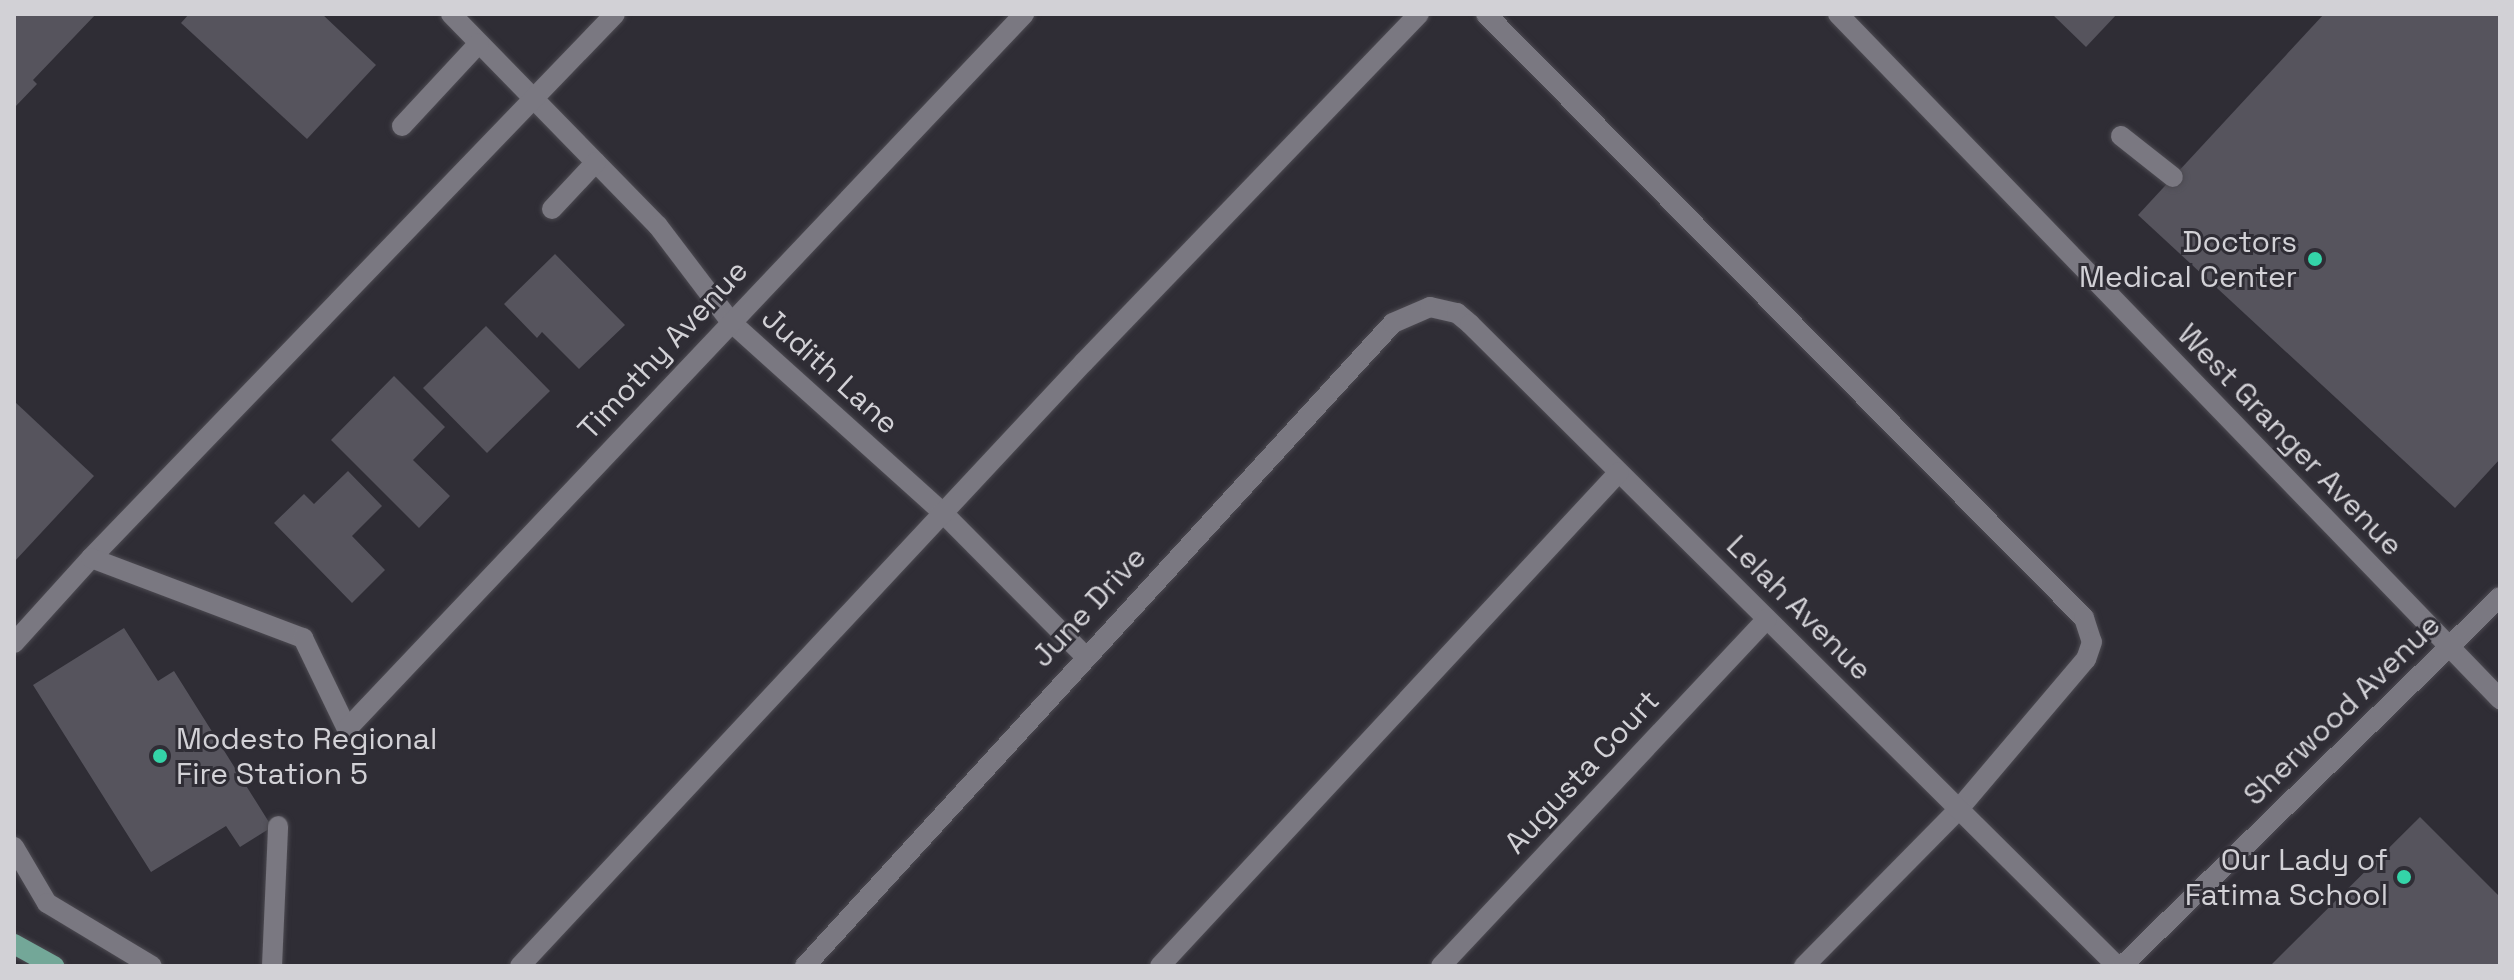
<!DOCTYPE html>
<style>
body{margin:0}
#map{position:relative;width:2514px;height:980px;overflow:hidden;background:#2f2d35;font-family:"Space Grotesk",sans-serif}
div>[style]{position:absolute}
.building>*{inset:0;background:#56545d}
.roads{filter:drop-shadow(0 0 2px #4c4a51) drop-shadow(0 0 2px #4c4a51)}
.minor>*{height:20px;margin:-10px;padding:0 10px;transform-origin:10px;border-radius:10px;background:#7a7881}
.major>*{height:20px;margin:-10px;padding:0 10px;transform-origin:10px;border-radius:10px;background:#73a798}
.dots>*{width:22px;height:22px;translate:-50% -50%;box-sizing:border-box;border:4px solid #2f2d35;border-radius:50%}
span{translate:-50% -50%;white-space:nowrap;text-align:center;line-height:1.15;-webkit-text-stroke:6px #2f2d35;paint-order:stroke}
.poi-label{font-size:30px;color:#d2d1d6}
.right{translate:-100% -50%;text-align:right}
.left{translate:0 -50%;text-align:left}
.street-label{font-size:30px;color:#d2d1d6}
.frame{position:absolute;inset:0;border:16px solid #d2d1d6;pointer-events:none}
</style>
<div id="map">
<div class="building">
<i style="clip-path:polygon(14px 14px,96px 14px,33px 80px,37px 84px,14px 108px)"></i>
<i style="clip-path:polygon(189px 14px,322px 14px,376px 65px,307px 139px,181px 23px)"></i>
<i style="clip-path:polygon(2052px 14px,2117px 14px,2086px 47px)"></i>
<i style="clip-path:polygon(2324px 14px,2500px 14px,2500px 459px,2455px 508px,2138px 215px)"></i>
<i style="clip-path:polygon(555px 254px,625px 325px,579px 369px,542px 332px,537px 338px,504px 304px)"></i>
<i style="clip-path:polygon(486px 326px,550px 391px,487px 453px,423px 388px)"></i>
<i style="clip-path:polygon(394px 376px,445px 427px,413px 460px,450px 496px,419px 528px,331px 440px)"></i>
<i style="clip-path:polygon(14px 401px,94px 476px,14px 562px)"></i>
<i style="clip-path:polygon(348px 471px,382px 506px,352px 536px,385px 570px,352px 603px,274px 523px,304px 494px,314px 504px)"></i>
<i style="clip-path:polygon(124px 628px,158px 681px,174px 671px,272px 827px,240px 847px,226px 826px,151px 872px,33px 685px)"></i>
<i style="clip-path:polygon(2420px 817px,2500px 897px,2500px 966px,2270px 966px)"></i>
</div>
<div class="roads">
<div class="minor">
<i style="left:451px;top:14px;width:296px;rotate:45.7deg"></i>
<i style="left:658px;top:226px;width:121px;rotate:52.8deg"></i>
<i style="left:731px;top:322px;width:285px;rotate:42deg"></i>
<i style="left:943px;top:513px;width:202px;rotate:45.2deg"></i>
<i style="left:1486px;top:14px;width:850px;rotate:45.29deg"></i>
<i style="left:2084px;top:618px;width:25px;rotate:72deg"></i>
<i style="left:2092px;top:642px;width:18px;rotate:109deg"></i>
<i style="left:2086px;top:659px;width:197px;rotate:130.3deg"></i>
<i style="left:1959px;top:809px;width:221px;rotate:134.6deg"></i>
<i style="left:1838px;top:14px;width:953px;rotate:45.98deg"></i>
<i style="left:402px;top:126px;width:113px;rotate:-47.1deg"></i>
<i style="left:2121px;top:136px;width:66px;rotate:38.3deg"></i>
<i style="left:552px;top:209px;width:64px;rotate:-46.9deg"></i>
<i style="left:91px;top:558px;width:755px;rotate:-46.07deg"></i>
<i style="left:14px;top:643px;width:115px;rotate:-47.8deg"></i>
<i style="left:91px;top:558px;width:227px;rotate:20.7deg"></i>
<i style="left:303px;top:638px;width:101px;rotate:64.2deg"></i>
<i style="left:347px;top:729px;width:985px;rotate:-46.56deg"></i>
<i style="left:14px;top:847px;width:65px;rotate:59.5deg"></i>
<i style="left:47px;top:903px;width:122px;rotate:31deg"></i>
<i style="left:272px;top:966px;width:140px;rotate:-87.5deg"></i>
<i style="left:520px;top:966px;width:826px;rotate:-46.96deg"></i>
<i style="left:1084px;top:362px;width:483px;rotate:-46.1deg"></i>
<i style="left:805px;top:966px;width:871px;rotate:-47.56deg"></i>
<i style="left:1393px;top:323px;width:40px;rotate:-23.4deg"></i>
<i style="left:1430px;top:307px;width:28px;rotate:13deg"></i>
<i style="left:1457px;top:313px;width:17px;rotate:40deg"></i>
<i style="left:1470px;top:324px;width:911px;rotate:44.78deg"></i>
<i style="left:1160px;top:966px;width:674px;rotate:-47.1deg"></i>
<i style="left:1441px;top:966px;width:476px;rotate:-46.8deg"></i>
<i style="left:2122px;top:966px;width:528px;rotate:-44.31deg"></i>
</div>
<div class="major">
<i style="left:14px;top:944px;width:46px;rotate:28.8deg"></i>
</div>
</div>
<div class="dots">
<i style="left:2315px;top:259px;background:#34d4a8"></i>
<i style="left:160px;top:756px;background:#34d4a8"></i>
<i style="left:2404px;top:877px;background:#34d4a8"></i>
</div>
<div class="poi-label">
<span class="right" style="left:2297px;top:259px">Doctors<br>Medical Center</span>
<span class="left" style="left:176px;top:756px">Modesto Regional<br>Fire Station 5</span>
<span class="right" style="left:2388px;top:877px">Our Lady of<br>Fatima School</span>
</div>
<div class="street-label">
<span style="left:663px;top:350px;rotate:-47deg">Timothy Avenue</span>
<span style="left:830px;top:371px;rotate:42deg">Judith Lane</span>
<span style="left:2290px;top:440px;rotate:46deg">West Granger Avenue</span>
<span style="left:1089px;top:607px;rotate:-47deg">June Drive</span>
<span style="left:1799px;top:608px;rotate:45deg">Lelah Avenue</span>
<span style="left:2342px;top:710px;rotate:-44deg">Sherwood Avenue</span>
<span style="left:1582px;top:772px;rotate:-47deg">Augusta Court</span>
</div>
<div class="frame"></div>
</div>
